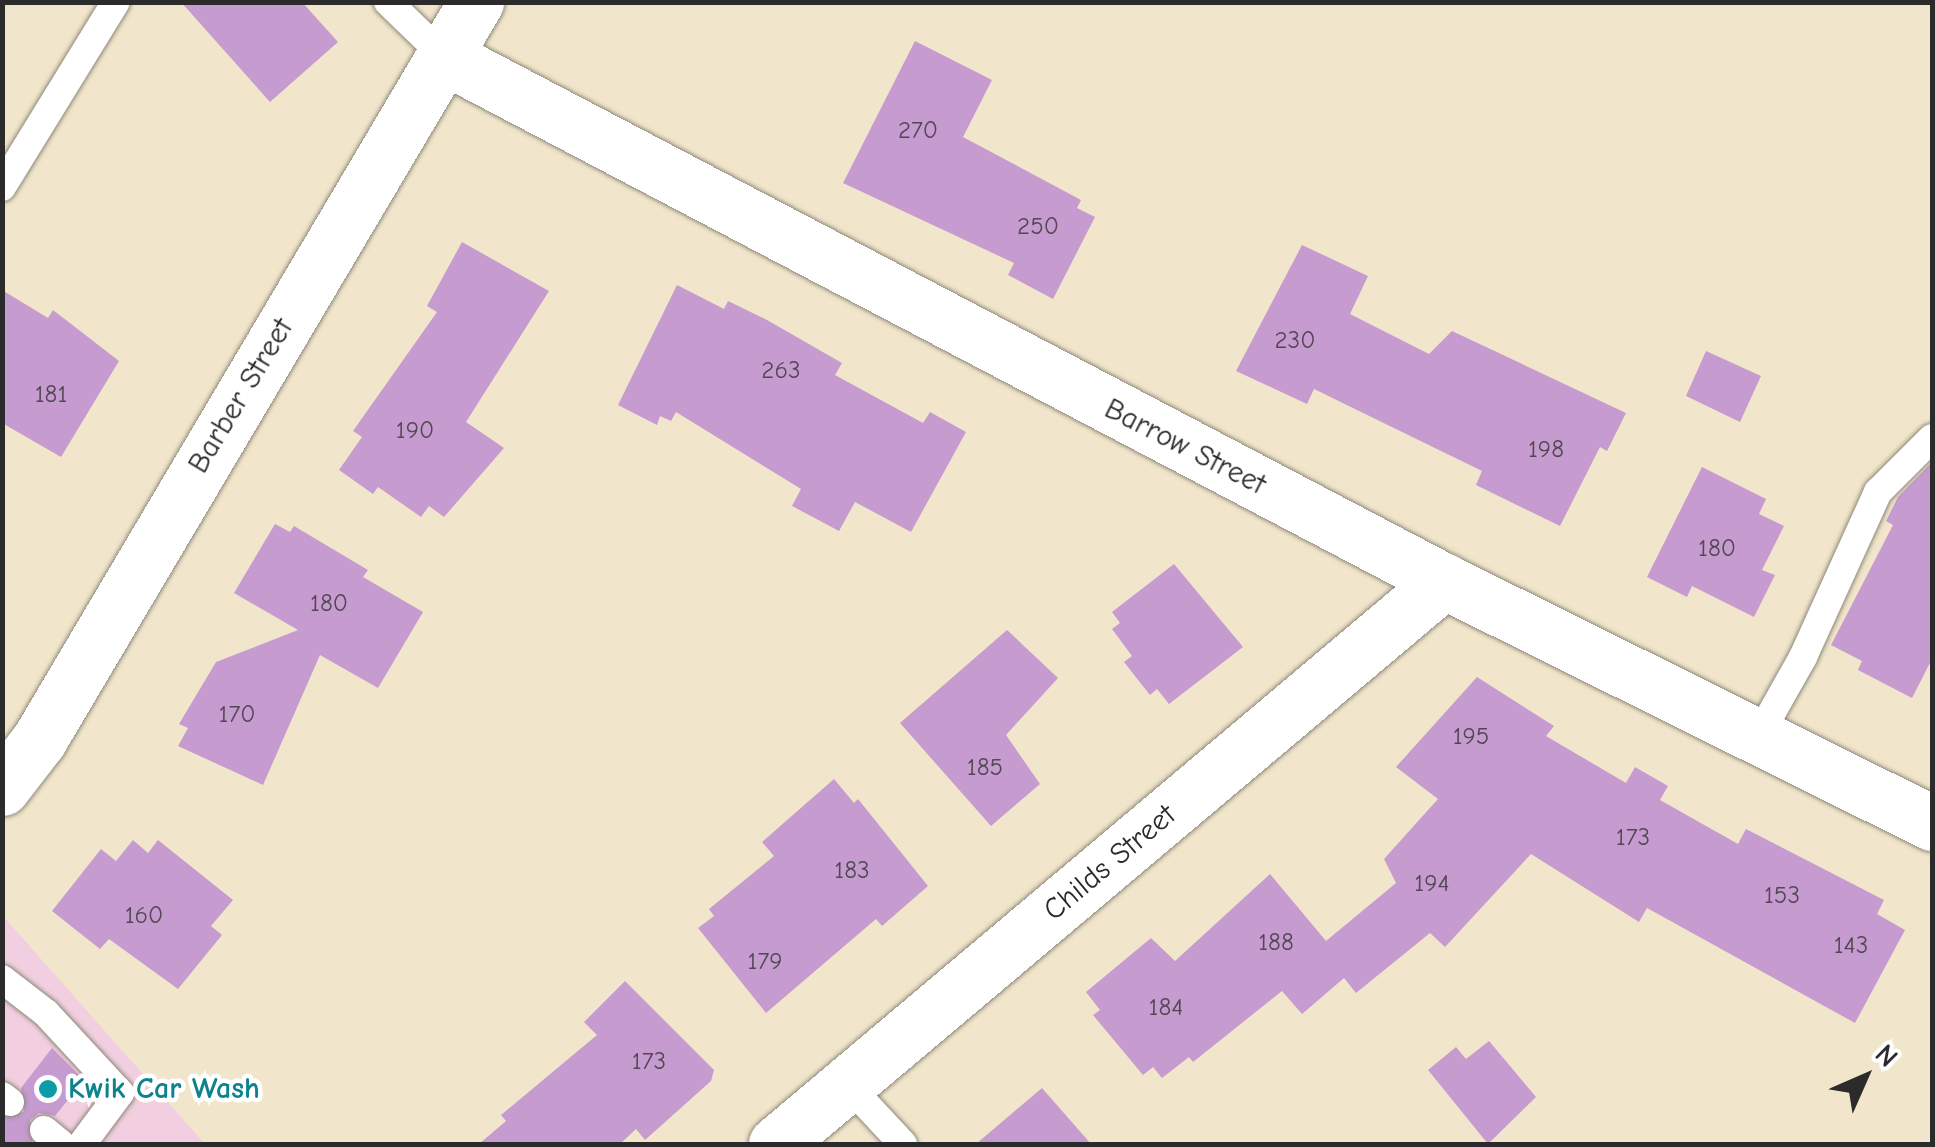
<!DOCTYPE html>
<style>
body{margin:0}
#map{position:relative;width:1935px;height:1147px;overflow:hidden;background:#f1e6cb;font-family:"Comic Neue",sans-serif}
div>[style]{position:absolute}
.built>*{inset:0;background:#f2cfe0}
.building>*{inset:0;background:#c69bcf}
.roads{filter:drop-shadow(0 0 2px #8e887b) drop-shadow(0 0 2px #8e887b)}
.lane>*{height:28px;margin:-14px;padding:0 14px;transform-origin:14px;border-radius:14px;background:#fff}
.street>*{height:55px;margin:-27.5px;padding:0 27.5px;transform-origin:27.5px;border-radius:27.5px;background:#fff}
.secondary>*{height:55px;margin:-27.5px;padding:0 27.5px;transform-origin:27.5px;border-radius:27.5px;background:#fff}
.dots>*{width:28px;height:28px;translate:-50% -50%;box-sizing:border-box;border:5px solid #fff;border-radius:50%}
span{translate:-50% -50%;white-space:nowrap;text-align:center;line-height:1.15;-webkit-text-stroke:9px #fff;paint-order:stroke}
.number-label{font-size:25px;color:#524754}
.number-label span{-webkit-text-stroke-width:0}
.street-label{font-size:30px;color:#2b2b2b}
.culture-label{font-size:30px;color:#0d838f;font-weight:700}
.left{translate:0 -50%;text-align:left}
.frame{position:absolute;inset:0;border:5px solid #2b2b2b;pointer-events:none}
.north{position:absolute;left:1815px;top:1027px;width:100px;height:100px;-webkit-text-stroke:8px #fff;paint-order:stroke;rotate:45deg;font-size:28px;font-weight:700;line-height:40px;text-align:center;color:#2b2b2b}
.north::after{content:'';display:block;margin:auto;width:35px;height:45px;background:#2b2b2b;clip-path:polygon(50% 0,100% 100%,50% 72%,0 100%)}
</style>
<div id="map">
<div class="built">
<i style="clip-path:polygon(3px 916px,205px 1144px,3px 1144px)"></i>
</div>
<div class="building">
<i style="clip-path:polygon(181px 2px,302px 2px,338px 42px,270px 102px)"></i>
<i style="clip-path:polygon(915px 41px,992px 80px,963px 137px,1081px 200px,1077px 208px,1095px 217px,1053px 299px,1008px 275px,1014px 263px,843px 183px)"></i>
<i style="clip-path:polygon(462px 242px,549px 291px,466px 422px,504px 448px,444px 517px,429px 506px,421px 517px,378px 487px,373px 494px,339px 470px,362px 437px,353px 431px,437px 312px,427px 306px)"></i>
<i style="clip-path:polygon(1302px 245px,1368px 276px,1350px 314px,1429px 354px,1452px 331px,1626px 413px,1607px 451px,1600px 447px,1560px 526px,1476px 485px,1482px 471px,1314px 389px,1307px 404px,1236px 371px)"></i>
<i style="clip-path:polygon(677px 285px,724px 309px,728px 301px,767px 320px,842px 363px,835px 375px,923px 423px,930px 412px,966px 432px,911px 532px,855px 502px,839px 531px,792px 506px,801px 489px,676px 412px,671px 421px,660px 416px,657px 425px,618px 405px)"></i>
<i style="clip-path:polygon(2px 290px,48px 318px,53px 310px,119px 361px,61px 457px,2px 423px)"></i>
<i style="clip-path:polygon(1706px 351px,1761px 376px,1740px 422px,1686px 396px)"></i>
<i style="clip-path:polygon(1932px 462px,1932px 659px,1912px 698px,1858px 670px,1862px 661px,1831px 645px,1893px 525px,1886px 521px,1898px 497px)"></i>
<i style="clip-path:polygon(1702px 467px,1766px 499px,1759px 514px,1784px 526px,1762px 570px,1775px 575px,1754px 617px,1692px 586px,1687px 597px,1647px 577px)"></i>
<i style="clip-path:polygon(275px 524px,290px 532px,294px 526px,368px 570px,363px 577px,423px 612px,378px 688px,320px 655px,263px 785px,178px 746px,188px 728px,179px 724px,216px 662px,298px 630px,234px 593px)"></i>
<i style="clip-path:polygon(1174px 564px,1243px 647px,1169px 704px,1157px 689px,1150px 695px,1124px 662px,1132px 656px,1112px 629px,1120px 623px,1112px 612px)"></i>
<i style="clip-path:polygon(1007px 630px,1058px 678px,1006px 735px,1040px 784px,991px 826px,900px 723px)"></i>
<i style="clip-path:polygon(1477px 677px,1554px 726px,1546px 736px,1626px 783px,1635px 767px,1668px 786px,1660px 800px,1738px 844px,1746px 829px,1884px 900px,1877px 914px,1905px 930px,1855px 1023px,1647px 908px,1639px 922px,1531px 854px,1445px 947px,1430px 933px,1356px 993px,1344px 978px,1302px 1014px,1282px 991px,1193px 1062px,1189px 1057px,1162px 1078px,1153px 1067px,1143px 1075px,1093px 1015px,1100px 1010px,1086px 992px,1151px 938px,1175px 961px,1270px 874px,1326px 941px,1396px 883px,1384px 859px,1438px 799px,1396px 767px)"></i>
<i style="clip-path:polygon(834px 779px,854px 803px,858px 799px,928px 886px,882px 926px,876px 919px,766px 1013px,698px 928px,714px 916px,709px 909px,774px 856px,762px 842px)"></i>
<i style="clip-path:polygon(133px 840px,148px 853px,158px 840px,233px 900px,211px 926px,222px 935px,178px 989px,109px 939px,100px 949px,52px 911px,101px 849px,116px 861px)"></i>
<i style="clip-path:polygon(625px 981px,714px 1070px,711px 1081px,645px 1140px,636px 1129px,620px 1144px,479px 1144px,506px 1121px,501px 1115px,597px 1035px,584px 1022px)"></i>
<i style="clip-path:polygon(1489px 1041px,1536px 1097px,1488px 1144px,1428px 1070px,1456px 1047px,1466px 1059px)"></i>
<i style="clip-path:polygon(52px 1048px,84px 1080px,55px 1116px,39px 1113px,30px 1120px,33px 1144px,2px 1144px,2px 1117px,24px 1112px,21px 1088px)"></i>
<i style="clip-path:polygon(1042px 1088px,1091px 1144px,976px 1144px)"></i>
</div>
<div class="roads">
<div class="lane">
<i style="left:388px;top:2px;width:79px;rotate:44deg"></i>
<i style="left:2px;top:187px;width:217px;rotate:-58.4deg"></i>
<i style="left:1758px;top:737px;width:92px;rotate:-60.6deg"></i>
<i style="left:1803px;top:657px;width:181px;rotate:-65.6deg"></i>
<i style="left:1878px;top:492px;width:76px;rotate:-45deg"></i>
<i style="left:2px;top:979px;width:56px;rotate:37.7deg"></i>
<i style="left:46px;top:1013px;width:109px;rotate:47.2deg"></i>
<i style="left:120px;top:1093px;width:64px;rotate:126.7deg"></i>
<i style="left:847px;top:1084px;width:82px;rotate:47deg"></i>
<i style="left:2px;top:1096px;width:10px;rotate:37deg"></i>
<i style="left:44px;top:1130px;width:22px;rotate:39deg"></i>
</div>
<div class="street">
<i style="left:445px;top:57px;width:1128px;rotate:27.68deg"></i>
<i style="left:1444px;top:581px;width:545px;rotate:26.38deg"></i>
<i style="left:776px;top:1144px;width:874px;rotate:-40.12deg"></i>
</div>
<div class="secondary">
<i style="left:2px;top:788px;width:61px;rotate:-52.4deg"></i>
<i style="left:39px;top:740px;width:858px;rotate:-59.37deg"></i>
</div>
</div>
<div class="dots">
<i style="left:48px;top:1089px;background:#0f9aa8"></i>
</div>
<div class="number-label">
<span style="left:918px;top:130px">270</span>
<span style="left:1038px;top:226px">250</span>
<span style="left:1295px;top:340px">230</span>
<span style="left:781px;top:370px">263</span>
<span style="left:51px;top:394px">181</span>
<span style="left:415px;top:430px">190</span>
<span style="left:1546px;top:449px">198</span>
<span style="left:1717px;top:548px">180</span>
<span style="left:329px;top:603px">180</span>
<span style="left:237px;top:714px">170</span>
<span style="left:1471px;top:736px">195</span>
<span style="left:985px;top:767px">185</span>
<span style="left:1633px;top:837px">173</span>
<span style="left:852px;top:870px">183</span>
<span style="left:1432px;top:883px">194</span>
<span style="left:1782px;top:895px">153</span>
<span style="left:144px;top:915px">160</span>
<span style="left:1276px;top:942px">188</span>
<span style="left:1851px;top:945px">143</span>
<span style="left:765px;top:961px">179</span>
<span style="left:1166px;top:1007px">184</span>
<span style="left:649px;top:1061px">173</span>
</div>
<div class="street-label">
<span style="left:241px;top:396px;rotate:-59deg">Barber Street</span>
<span style="left:1185px;top:447px;rotate:27deg">Barrow Street</span>
<span style="left:1110px;top:863px;rotate:-40deg">Childs Street</span>
</div>
<div class="culture-label">
<span class="left" style="left:68px;top:1089px">Kwik Car Wash</span>
</div>
<div class="frame"></div>
<div class="north">N</div>
</div>
